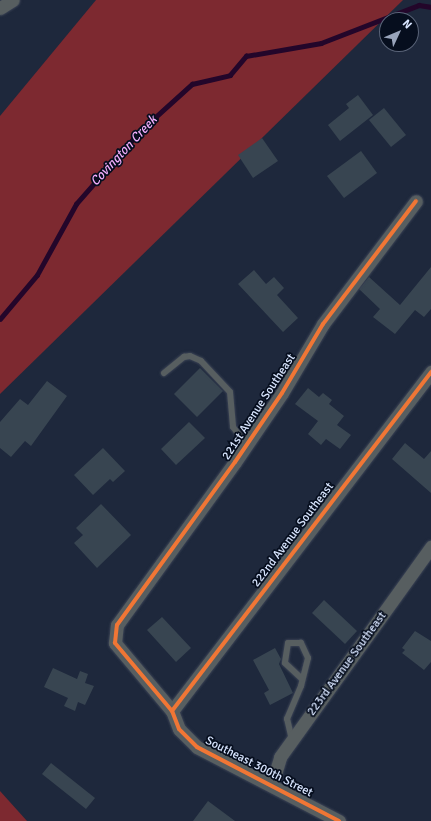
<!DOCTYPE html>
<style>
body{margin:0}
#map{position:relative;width:431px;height:821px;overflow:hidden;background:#1e283c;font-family:Signika,sans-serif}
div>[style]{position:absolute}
.forest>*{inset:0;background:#7d2930}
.stream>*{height:4.5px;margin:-2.25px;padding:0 2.25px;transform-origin:2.25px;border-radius:2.25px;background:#23062a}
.building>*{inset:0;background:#384551}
.roads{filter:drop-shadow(0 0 1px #3b4355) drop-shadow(0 0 1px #3b4355)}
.service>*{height:6px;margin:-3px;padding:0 3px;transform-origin:3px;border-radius:3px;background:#575e60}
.minor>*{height:13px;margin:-6.5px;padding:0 6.5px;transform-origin:6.5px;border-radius:6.5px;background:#575e60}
.cycleway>*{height:4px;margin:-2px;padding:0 2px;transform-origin:2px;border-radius:2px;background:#f07635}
span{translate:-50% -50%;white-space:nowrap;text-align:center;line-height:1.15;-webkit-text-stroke:3.5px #060e1e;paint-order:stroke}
.street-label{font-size:12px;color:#d9e6ff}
.water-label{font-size:13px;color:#f2adfc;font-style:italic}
.north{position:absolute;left:379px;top:12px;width:40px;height:40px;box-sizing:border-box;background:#060e1e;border:1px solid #5a6478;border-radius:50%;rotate:46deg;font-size:11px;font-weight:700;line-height:16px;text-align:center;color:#d9e6ff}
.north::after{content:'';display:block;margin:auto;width:14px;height:18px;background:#98a4bb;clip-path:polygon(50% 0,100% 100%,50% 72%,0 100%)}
</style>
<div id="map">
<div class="forest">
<i style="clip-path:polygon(96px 0,403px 0,0 394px,0 116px)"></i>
<i style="clip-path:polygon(0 791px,27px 821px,0 821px)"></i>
</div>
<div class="stream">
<i style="left:0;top:319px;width:57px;rotate:-49.9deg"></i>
<i style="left:37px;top:275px;width:81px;rotate:-61.2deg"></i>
<i style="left:76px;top:204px;width:97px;rotate:-48.8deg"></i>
<i style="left:140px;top:131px;width:70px;rotate:-42.1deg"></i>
<i style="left:192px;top:84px;width:39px;rotate:-13deg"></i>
<i style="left:230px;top:75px;width:25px;rotate:-50deg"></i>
<i style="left:246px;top:56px;width:76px;rotate:-9.8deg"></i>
<i style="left:321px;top:43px;width:105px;rotate:-21.2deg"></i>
<i style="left:419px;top:5px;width:12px;rotate:9deg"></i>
</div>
<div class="building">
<i style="clip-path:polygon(358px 95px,373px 115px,340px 141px,328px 125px,349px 108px,346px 104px)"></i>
<i style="clip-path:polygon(384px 108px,406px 135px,391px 147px,369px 120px)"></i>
<i style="clip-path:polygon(262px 138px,278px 161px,253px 178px,238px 155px)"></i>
<i style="clip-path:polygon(361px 151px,377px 173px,344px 198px,327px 176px)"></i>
<i style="clip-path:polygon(431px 267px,431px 309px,424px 317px,415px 310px,395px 334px,373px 317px,380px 309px,359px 289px,369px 277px,400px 305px)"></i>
<i style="clip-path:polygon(254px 270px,266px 284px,274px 277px,284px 288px,277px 295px,298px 318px,283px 332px,238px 284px)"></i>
<i style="clip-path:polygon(200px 368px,223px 391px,197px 417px,174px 394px)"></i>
<i style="clip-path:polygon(47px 381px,67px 396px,31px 446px,25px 441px,11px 457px,0 448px,0 422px,20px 399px,28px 405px)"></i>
<i style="clip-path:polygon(308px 388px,319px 397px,323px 393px,332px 400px,329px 404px,344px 416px,337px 425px,351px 435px,340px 449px,326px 439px,321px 445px,308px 434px,318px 421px,295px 404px)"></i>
<i style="clip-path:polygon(189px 422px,205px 438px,176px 465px,161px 449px)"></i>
<i style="clip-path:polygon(405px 443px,424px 459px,431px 451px,431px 493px,392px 459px)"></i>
<i style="clip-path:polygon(103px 448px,125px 471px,113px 482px,110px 479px,93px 495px,74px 475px)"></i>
<i style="clip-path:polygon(101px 504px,131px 535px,97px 568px,74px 543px,83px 535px,76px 528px)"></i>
<i style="clip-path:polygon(324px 600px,357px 631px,345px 644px,312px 613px)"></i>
<i style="clip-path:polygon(162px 617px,191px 648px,176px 662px,147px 630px)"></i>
<i style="clip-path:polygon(415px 631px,431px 641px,431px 662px,424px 670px,402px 653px,405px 650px,402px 648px)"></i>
<i style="clip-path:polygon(275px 648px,281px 659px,279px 664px,293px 693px,270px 705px,264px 693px,269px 690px,253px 660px)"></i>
<i style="clip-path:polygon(53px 668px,77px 679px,80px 671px,88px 674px,85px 683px,94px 686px,85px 705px,78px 702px,75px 711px,64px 706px,68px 698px,44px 687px)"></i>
<i style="clip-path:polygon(51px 763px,95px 798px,86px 809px,42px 774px)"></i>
<i style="clip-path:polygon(208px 801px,235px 821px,193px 821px)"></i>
</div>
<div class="roads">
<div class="service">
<i style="left:164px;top:373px;width:26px;rotate:-39deg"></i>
<i style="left:184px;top:357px;width:6px;rotate:-9deg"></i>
<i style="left:190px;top:356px;width:12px;rotate:24deg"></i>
<i style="left:201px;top:361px;width:42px;rotate:46.9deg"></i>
<i style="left:230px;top:392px;width:35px;rotate:85deg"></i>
<i style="left:233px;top:427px;width:23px;rotate:52deg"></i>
<i style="left:292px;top:740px;width:22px;rotate:-103deg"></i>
<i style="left:287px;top:719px;width:36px;rotate:-67deg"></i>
<i style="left:301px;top:686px;width:29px;rotate:-76deg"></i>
<i style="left:308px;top:658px;width:17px;rotate:-115deg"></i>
<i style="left:301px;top:643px;width:13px;rotate:180deg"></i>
<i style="left:288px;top:643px;width:20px;rotate:99deg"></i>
<i style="left:285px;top:663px;width:23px;rotate:43deg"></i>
</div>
<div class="minor">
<i style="left:0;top:8px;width:15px;rotate:-32deg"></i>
<i style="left:172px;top:711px;width:427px;rotate:-52.6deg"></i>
<i style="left:272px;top:784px;width:28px;rotate:-73deg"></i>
<i style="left:280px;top:757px;width:259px;rotate:-54.3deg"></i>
<i style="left:339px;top:821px;width:160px;rotate:-152.5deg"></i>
<i style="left:197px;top:747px;width:25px;rotate:-135deg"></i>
<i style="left:179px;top:729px;width:19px;rotate:-111deg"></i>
<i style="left:172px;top:711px;width:89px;rotate:-130deg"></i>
<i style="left:115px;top:643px;width:18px;rotate:-84deg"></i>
<i style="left:117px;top:625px;width:201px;rotate:-54.1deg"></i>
<i style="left:235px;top:462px;width:83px;rotate:-55.7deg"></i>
<i style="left:282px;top:393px;width:80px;rotate:-59.3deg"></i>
<i style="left:323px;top:324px;width:154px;rotate:-52.9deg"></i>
</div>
</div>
<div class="cycleway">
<i style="left:172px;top:711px;width:427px;rotate:-52.6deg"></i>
<i style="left:339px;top:821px;width:160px;rotate:-152.5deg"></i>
<i style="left:197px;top:747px;width:25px;rotate:-135deg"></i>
<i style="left:179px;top:729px;width:19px;rotate:-111deg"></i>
<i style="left:172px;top:711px;width:89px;rotate:-130deg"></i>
<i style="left:115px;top:643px;width:18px;rotate:-84deg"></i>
<i style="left:117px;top:625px;width:201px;rotate:-54.1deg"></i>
<i style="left:235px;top:462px;width:83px;rotate:-55.7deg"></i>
<i style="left:282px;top:393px;width:80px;rotate:-59.3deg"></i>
<i style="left:323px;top:324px;width:154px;rotate:-52.9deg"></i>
</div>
<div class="street-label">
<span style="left:259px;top:407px;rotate:-57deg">221st Avenue Southeast</span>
<span style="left:293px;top:535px;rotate:-53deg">222nd Avenue Southeast</span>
<span style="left:347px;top:664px;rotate:-54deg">223rd Avenue Southeast</span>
<span style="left:259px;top:767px;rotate:27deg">Southeast 300th Street</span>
</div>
<div class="water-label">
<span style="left:124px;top:151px;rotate:-47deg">Covington Creek</span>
</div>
<div class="north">N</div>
</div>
